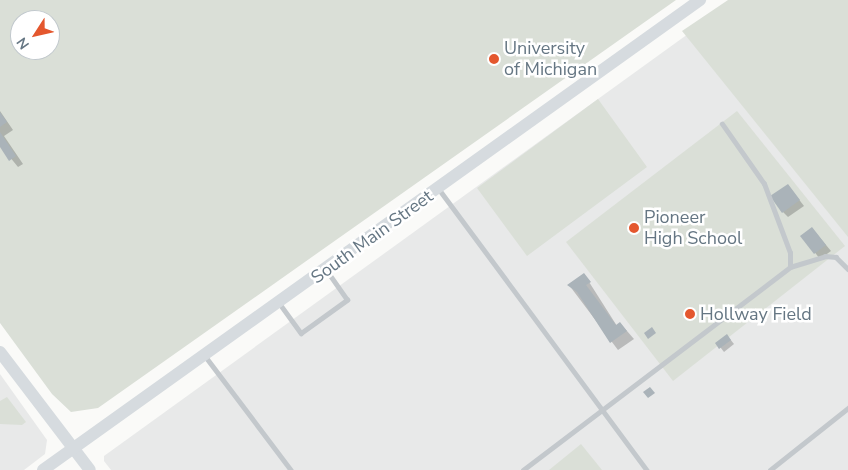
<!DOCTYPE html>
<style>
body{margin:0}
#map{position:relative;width:848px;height:470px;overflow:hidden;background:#fafaf8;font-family:"Nunito Sans",sans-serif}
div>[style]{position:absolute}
.built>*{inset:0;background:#e8e9e9}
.green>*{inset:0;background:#dadfd7}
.shadow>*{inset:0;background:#0003}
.building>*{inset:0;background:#aab3b9}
.service>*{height:4.5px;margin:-2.25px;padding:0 2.25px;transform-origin:2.25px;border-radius:2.25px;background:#c3c8cc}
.secondary>*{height:12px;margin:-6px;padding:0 6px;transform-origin:6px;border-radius:6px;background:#d6dbdf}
.dots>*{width:14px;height:14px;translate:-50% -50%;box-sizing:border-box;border:2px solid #fff;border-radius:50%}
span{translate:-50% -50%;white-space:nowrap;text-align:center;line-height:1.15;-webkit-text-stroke:5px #fff;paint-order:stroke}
.poi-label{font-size:18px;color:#657683}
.left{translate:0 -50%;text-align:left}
.street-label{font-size:18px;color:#657683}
.north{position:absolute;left:10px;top:10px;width:50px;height:50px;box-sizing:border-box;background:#fff;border:1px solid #c1c8cd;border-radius:50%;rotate:235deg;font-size:14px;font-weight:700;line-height:20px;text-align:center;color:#657683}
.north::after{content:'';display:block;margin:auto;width:18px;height:22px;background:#e4572e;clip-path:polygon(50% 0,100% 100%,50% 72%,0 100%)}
</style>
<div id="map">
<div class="built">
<i style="clip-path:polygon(735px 0,848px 0,848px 470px,111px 470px,104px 461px,104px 456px)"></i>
<i style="clip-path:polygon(0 374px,47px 440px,45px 454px,24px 470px,0 470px)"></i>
</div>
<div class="green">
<i style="clip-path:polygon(evenodd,0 0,676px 0,98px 408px,71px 412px,52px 394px,0 323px,0 0,20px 20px,50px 20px,50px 50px,20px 50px,20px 20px)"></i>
<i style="clip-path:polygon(728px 0,848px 0,848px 237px,682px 31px)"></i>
<i style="clip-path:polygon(598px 99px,647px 167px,527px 256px,477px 188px)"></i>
<i style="clip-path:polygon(737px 111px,845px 246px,673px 381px,566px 242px)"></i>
<i style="clip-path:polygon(7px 397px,26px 422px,22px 425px,0 424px,0 401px)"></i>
<i style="clip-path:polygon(581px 444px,602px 470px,549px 470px)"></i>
</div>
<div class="shadow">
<i style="clip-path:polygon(0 111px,13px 130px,4px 136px,23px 164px,18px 167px,0 145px)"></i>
<i style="clip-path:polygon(788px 185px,804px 206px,788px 217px,783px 212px)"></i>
<i style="clip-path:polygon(812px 228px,831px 251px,820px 259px,802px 236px)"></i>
<i style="clip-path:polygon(584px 274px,617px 326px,620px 323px,634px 339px,618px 350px,569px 285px)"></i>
<i style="clip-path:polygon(730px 339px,734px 344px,724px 352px,717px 343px)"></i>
</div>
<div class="building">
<i style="clip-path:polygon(0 112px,7px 122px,0 127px)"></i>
<i style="clip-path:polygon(0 132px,16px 156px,9px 161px,0 147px)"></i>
<i style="clip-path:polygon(788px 184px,800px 200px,782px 213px,770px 196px)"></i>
<i style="clip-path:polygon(812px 227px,826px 245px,814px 254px,800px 236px)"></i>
<i style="clip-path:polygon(584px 273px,591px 282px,586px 285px,616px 325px,620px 322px,627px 331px,610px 343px,577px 292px,567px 285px)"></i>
<i style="clip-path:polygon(652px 327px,656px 333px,648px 339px,644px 333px)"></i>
<i style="clip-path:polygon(727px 334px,731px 340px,719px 349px,715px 343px)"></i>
<i style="clip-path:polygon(650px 387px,655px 393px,648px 398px,643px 392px)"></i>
</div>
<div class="service">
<i style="left:439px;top:189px;width:350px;rotate:53.5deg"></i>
<i style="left:790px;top:267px;width:37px;rotate:-17deg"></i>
<i style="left:825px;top:256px;width:11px;rotate:5deg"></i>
<i style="left:836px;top:257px;width:17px;rotate:45deg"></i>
<i style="left:280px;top:304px;width:36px;rotate:54deg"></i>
<i style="left:301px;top:333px;width:57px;rotate:-35.7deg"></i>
<i style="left:347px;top:300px;width:37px;rotate:-125deg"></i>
<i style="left:206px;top:357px;width:141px;rotate:53deg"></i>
<i style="left:523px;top:470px;width:335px;rotate:-37.2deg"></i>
<i style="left:790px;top:267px;width:14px;rotate:-90deg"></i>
<i style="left:790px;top:253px;width:74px;rotate:-110.6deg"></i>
<i style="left:764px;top:184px;width:73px;rotate:-125deg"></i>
<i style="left:770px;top:470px;width:100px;rotate:-38.5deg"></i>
</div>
<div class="secondary">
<i style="left:0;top:352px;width:148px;rotate:52.7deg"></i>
<i style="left:43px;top:470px;width:808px;rotate:-35.58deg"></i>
</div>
<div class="dots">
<i style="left:494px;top:59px;background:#e4572e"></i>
<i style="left:634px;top:228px;background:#e4572e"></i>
<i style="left:690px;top:314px;background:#e4572e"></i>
</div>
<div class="poi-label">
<span class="left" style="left:504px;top:59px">University<br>of Michigan</span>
<span class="left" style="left:644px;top:228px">Pioneer<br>High School</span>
<span class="left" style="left:700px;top:314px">Hollway Field</span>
</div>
<div class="street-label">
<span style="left:372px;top:237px;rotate:-36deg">South Main Street</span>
</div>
<div class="north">N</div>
</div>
